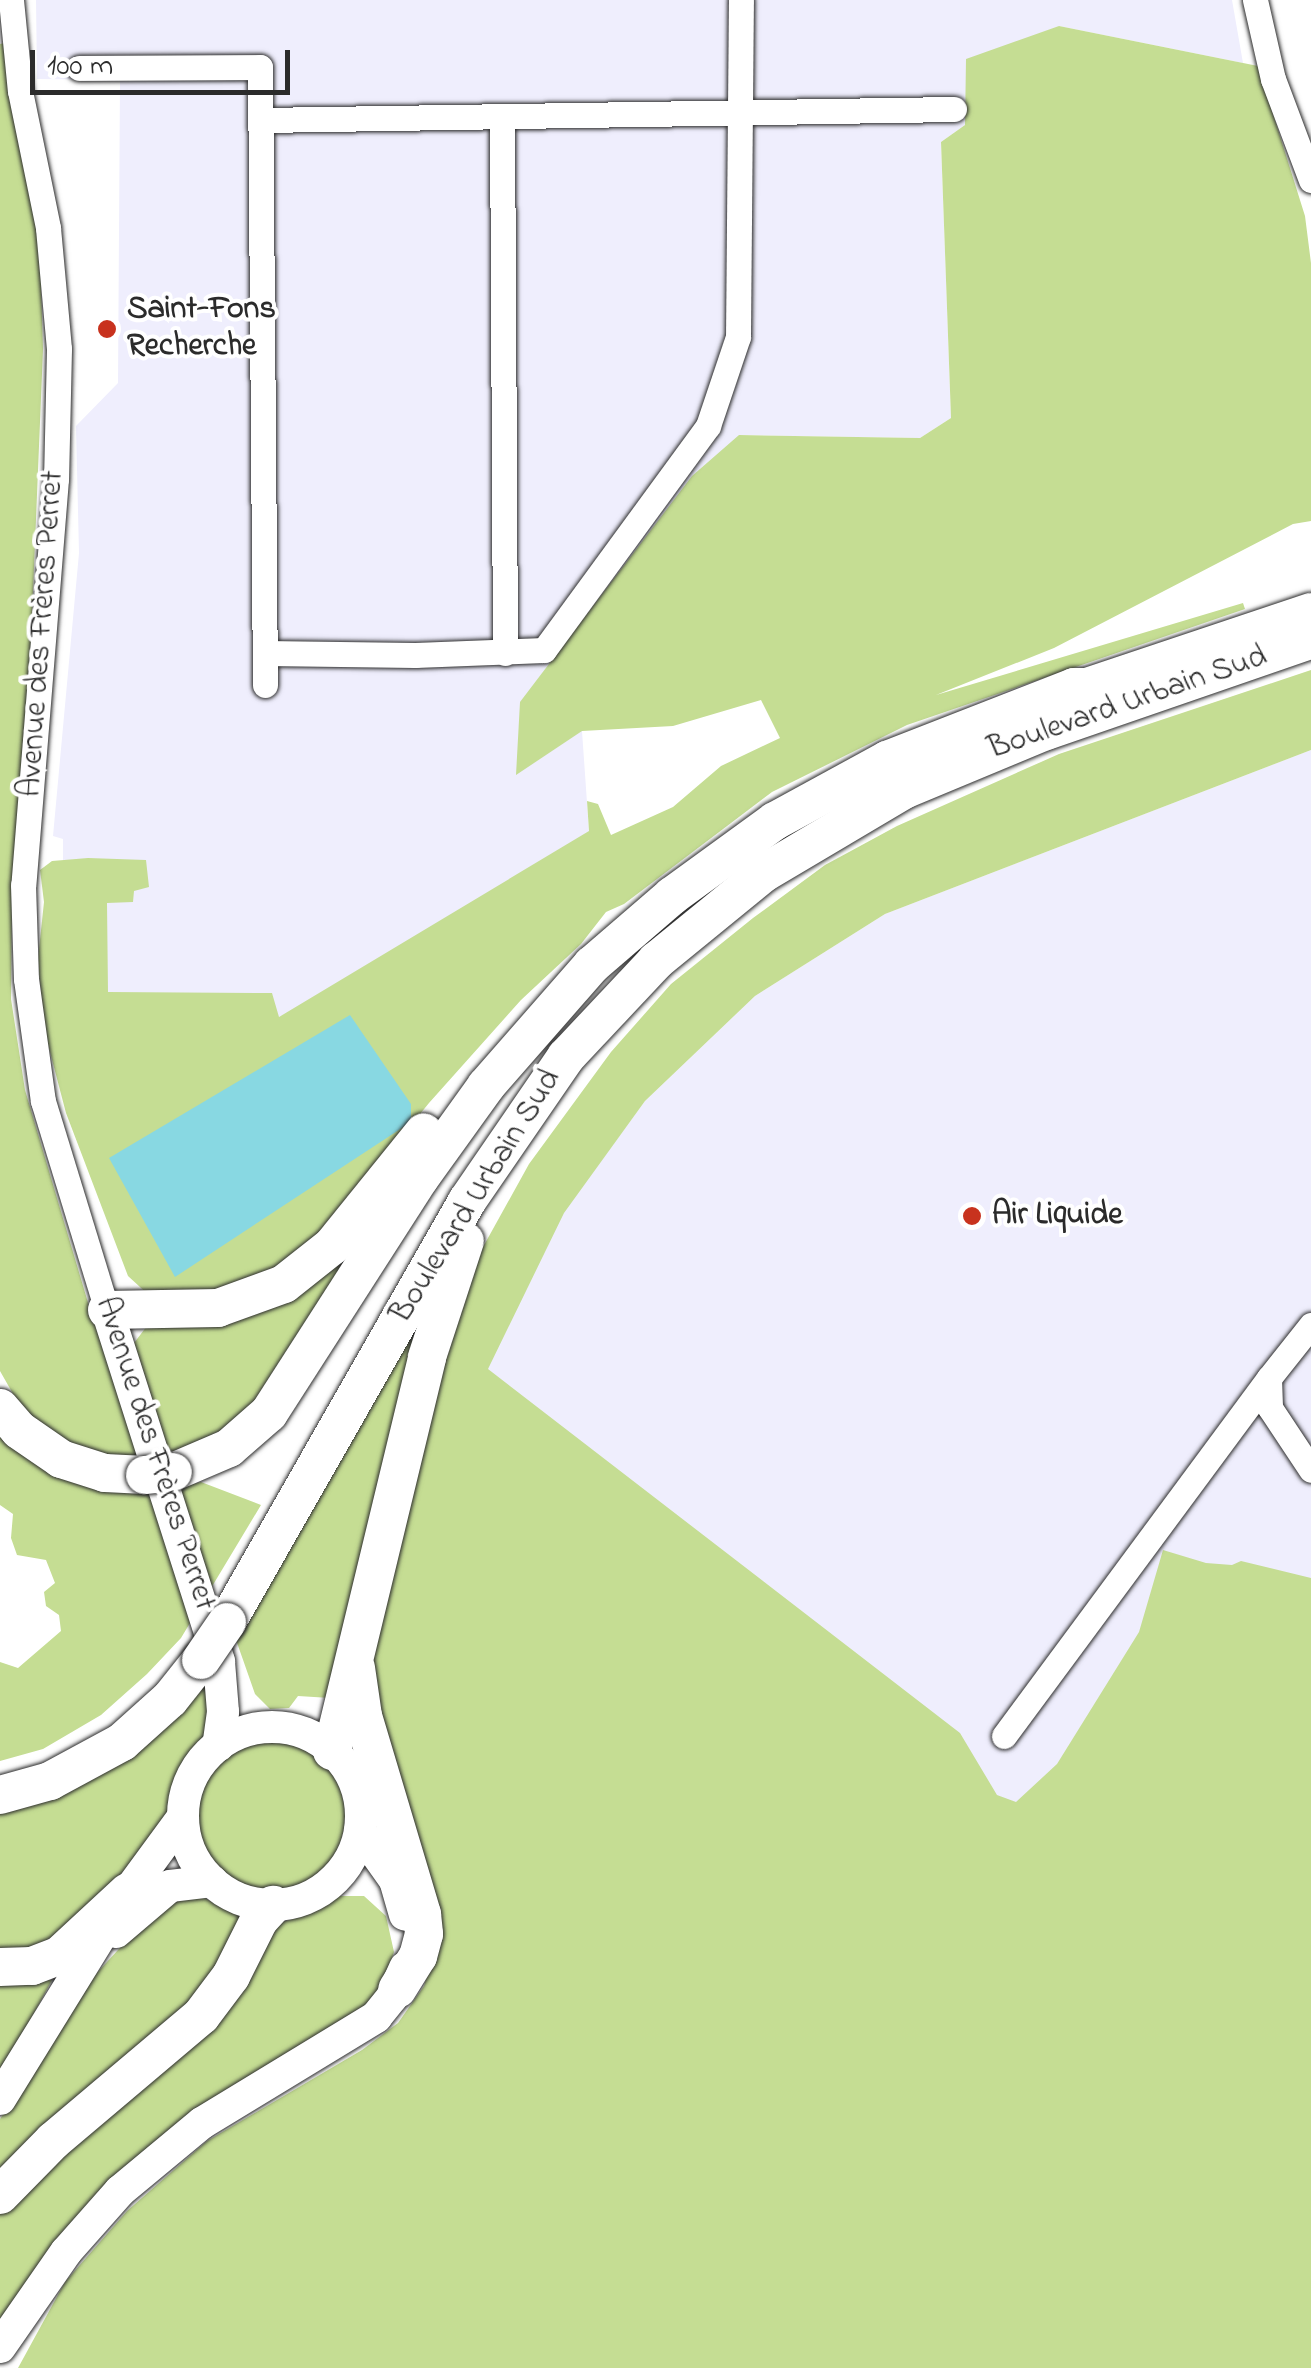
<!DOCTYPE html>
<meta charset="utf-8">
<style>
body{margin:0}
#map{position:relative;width:1311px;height:2368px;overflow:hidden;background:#fff;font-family:"Indie Flower",sans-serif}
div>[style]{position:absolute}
.built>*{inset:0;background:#efeefd}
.green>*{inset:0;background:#c5dd93}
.round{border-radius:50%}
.water>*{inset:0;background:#88d8e2}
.roads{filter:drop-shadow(0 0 2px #2b2b2b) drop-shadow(0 0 2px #2b2b2b)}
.minor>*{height:25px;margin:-12.5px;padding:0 12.5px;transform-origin:12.5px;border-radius:12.5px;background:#fff}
.major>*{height:32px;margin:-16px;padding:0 16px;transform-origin:16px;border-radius:16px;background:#fff}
.major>.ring{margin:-16px;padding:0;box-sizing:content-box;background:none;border:32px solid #fff;border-radius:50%}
.highway>*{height:38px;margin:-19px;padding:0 19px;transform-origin:19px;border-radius:19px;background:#fff}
.bridges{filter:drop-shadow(0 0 2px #2b2b2b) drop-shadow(0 0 2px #2b2b2b)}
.highway-bridge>*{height:38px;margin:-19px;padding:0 19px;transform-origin:19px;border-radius:19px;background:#fff}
.dots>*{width:28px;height:28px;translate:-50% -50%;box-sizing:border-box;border:5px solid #fff;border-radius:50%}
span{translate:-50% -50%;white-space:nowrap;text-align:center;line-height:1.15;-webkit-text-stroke:8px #fff;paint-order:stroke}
.poi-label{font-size:32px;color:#2b2b2b;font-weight:700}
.left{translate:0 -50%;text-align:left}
.street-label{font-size:32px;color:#2b2b2b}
.scale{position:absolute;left:30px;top:50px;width:260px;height:45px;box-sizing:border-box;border:5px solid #2b2b2b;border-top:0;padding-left:12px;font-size:30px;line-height:35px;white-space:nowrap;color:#2b2b2b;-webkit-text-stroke:8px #fff;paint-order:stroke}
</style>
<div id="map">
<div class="built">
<i style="clip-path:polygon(36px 0,1232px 0,1243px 63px,1059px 26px,965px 125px,941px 142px,951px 418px,920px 438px,739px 435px,582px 731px,589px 831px,581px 872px,279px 1017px,108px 993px,63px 876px,63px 839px,53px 836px,79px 553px,76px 426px,118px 383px,120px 80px,37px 79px)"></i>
<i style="clip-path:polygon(1311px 750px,1311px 2368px,38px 2368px,358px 2075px,454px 1963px,420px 1506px,563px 1213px,645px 1101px,755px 996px,885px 914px)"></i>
</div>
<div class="green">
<i style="clip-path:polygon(1059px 26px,1258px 66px,1305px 216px,1311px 263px,1311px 521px,1293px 524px,1054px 648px,936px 695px,1243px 603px,1245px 609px,907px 725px,772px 792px,624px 904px,606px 912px,581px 944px,521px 1000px,429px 1103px,316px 1241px,276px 1271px,225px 1292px,152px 1298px,128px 1276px,66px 1113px,44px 1029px,38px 959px,44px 902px,40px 870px,52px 861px,88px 858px,146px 860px,149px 887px,134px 891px,133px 902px,107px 903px,108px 992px,272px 993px,279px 1017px,589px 831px,587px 801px,598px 804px,611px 835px,673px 807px,721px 766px,780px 738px,761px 700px,673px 726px,582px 731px,516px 775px,520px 702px,692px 476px,739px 435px,920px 438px,951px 418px,941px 142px,965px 125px,966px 59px)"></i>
<i style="clip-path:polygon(5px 43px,40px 253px,43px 349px,28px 713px,12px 898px,11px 999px,25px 1090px,89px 1306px,144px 1457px,109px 1459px,59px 1440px,25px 1415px,0 1371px,0 44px)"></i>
<i style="clip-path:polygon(1311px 670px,1311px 750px,885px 914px,755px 996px,645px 1101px,564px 1213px,488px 1369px,960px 1733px,997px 1795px,1016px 1802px,1057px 1764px,1139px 1632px,1163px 1550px,1206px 1563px,1232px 1565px,1241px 1561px,1311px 1578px,1311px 2368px,18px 2368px,65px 2282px,127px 2211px,207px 2141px,362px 2050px,398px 2023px,424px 1986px,437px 1941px,372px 1672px,378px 1630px,419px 1440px,478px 1256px,529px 1164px,611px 1052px,671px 984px,753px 918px,825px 865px,897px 826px,1059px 754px)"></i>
<i style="clip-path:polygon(381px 1206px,245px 1415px,214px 1441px,170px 1455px,134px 1343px,147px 1326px,219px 1319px)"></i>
<i style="clip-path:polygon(433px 1287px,330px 1698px,298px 1696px,289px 1708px,270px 1709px,255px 1694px,235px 1637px)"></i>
<i style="clip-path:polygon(0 1432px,160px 1492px,201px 1482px,261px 1505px,181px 1638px,147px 1674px,101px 1715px,43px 1749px,0 1761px,0 1662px,18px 1668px,61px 1631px,59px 1615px,46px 1606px,44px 1592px,55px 1583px,46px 1560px,17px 1555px,11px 1538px,13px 1514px,0 1505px)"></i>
<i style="clip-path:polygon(207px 1676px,213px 1734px,190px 1755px,174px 1790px,167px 1822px,69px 1933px,0 1959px,0 1808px)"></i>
<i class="round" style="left:195px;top:1741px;width:150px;height:150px"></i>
<i style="clip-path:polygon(198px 1895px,246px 1918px,221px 1973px,0 2183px,0 2119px,94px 1976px,153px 1912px,174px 1899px)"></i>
<i style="clip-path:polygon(339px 1896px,364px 1896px,386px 1916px,394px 1952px,382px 1986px,359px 2016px,278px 2063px,0 2327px,0 2214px,275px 1924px,307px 1915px)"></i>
<i style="clip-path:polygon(52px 1980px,12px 2054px,0 2072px,0 1981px)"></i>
</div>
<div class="water">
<i style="clip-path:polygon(350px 1015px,411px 1104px,411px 1122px,175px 1277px,109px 1158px)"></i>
</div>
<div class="roads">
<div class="minor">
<i style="left:11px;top:0;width:91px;rotate:84.4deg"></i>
<i style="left:20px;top:91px;width:140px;rotate:78.4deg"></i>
<i style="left:48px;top:228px;width:121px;rotate:84.8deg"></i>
<i style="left:59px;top:349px;width:130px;rotate:91.3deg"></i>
<i style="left:56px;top:479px;width:407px;rotate:94.6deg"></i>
<i style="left:23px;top:885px;width:94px;rotate:88.2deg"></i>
<i style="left:26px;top:979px;width:123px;rotate:82.1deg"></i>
<i style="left:43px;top:1101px;width:219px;rotate:73deg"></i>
<i style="left:1255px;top:0;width:81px;rotate:77.2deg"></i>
<i style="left:1273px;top:79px;width:108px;rotate:69.4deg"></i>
<i style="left:79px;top:68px;width:181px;rotate:-0.3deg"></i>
<i style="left:260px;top:67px;width:618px;rotate:89.54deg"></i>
<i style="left:502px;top:116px;width:537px;rotate:89.68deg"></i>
<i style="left:262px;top:120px;width:692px;rotate:-0.91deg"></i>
<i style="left:265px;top:653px;width:150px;rotate:0.8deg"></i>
<i style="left:415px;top:655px;width:129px;rotate:-2.2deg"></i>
<i style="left:544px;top:650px;width:278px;rotate:-53.8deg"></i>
<i style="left:708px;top:426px;width:94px;rotate:-71.4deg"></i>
<i style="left:738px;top:337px;width:337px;rotate:-89.5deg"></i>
<i style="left:1311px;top:1325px;width:68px;rotate:128.4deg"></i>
<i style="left:1269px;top:1378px;width:30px;rotate:88deg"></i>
<i style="left:1270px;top:1408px;width:74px;rotate:56.5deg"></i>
<i style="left:1004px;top:1736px;width:445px;rotate:-53.5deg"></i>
</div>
<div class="major">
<i style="left:107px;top:1310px;width:369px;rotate:72.3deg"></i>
<i style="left:219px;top:1662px;width:50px;rotate:85.4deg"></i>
<i style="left:223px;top:1712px;width:34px;rotate:98deg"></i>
<i class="ring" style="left:183px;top:1727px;width:146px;height:146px"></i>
<i style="left:360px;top:1831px;width:60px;rotate:54.5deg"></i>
<i style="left:395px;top:1880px;width:36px;rotate:74deg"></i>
<i style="left:116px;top:1932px;width:71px;rotate:-40.4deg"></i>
<i style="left:170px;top:1886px;width:42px;rotate:-6.8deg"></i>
<i style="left:0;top:2099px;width:243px;rotate:-58.3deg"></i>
<i style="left:128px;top:1892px;width:93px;rotate:-53.7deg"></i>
<i style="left:0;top:2347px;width:116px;rotate:-55.2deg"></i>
<i style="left:66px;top:2252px;width:81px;rotate:-48.5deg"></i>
<i style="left:120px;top:2191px;width:107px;rotate:-39.7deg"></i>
<i style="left:202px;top:2123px;width:204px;rotate:-31.3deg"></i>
<i style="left:376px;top:2017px;width:26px;rotate:-51deg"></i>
<i style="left:392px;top:1997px;width:32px;rotate:-66deg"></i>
</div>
<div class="highway">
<i style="left:107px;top:1310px;width:111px;rotate:-1deg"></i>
<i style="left:218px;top:1308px;width:70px;rotate:-20deg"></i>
<i style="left:284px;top:1284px;width:61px;rotate:-38.4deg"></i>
<i style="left:332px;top:1246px;width:146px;rotate:-51.1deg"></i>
<i style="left:0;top:1408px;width:29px;rotate:49deg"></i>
<i style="left:19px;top:1430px;width:51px;rotate:34.6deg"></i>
<i style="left:61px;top:1459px;width:46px;rotate:17.7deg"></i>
<i style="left:105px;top:1473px;width:40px;rotate:2.9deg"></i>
<i style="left:173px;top:1472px;width:61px;rotate:-23.2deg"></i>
<i style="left:229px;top:1448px;width:53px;rotate:-41.2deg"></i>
<i style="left:269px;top:1413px;width:279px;rotate:-57.3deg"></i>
<i style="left:420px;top:1178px;width:113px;rotate:-54.3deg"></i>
<i style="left:486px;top:1086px;width:161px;rotate:-48.8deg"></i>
<i style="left:592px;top:965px;width:106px;rotate:-40.8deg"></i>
<i style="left:672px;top:896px;width:127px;rotate:-36.1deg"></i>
<i style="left:775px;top:821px;width:128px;rotate:-28.6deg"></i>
<i style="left:887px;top:760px;width:201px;rotate:-21.3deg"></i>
<i style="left:1074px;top:687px;width:13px"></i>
<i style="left:1087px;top:687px;width:236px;rotate:-18.5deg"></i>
<i style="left:227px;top:1622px;width:485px;rotate:-60.3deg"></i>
<i style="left:467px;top:1201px;width:175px;rotate:-55.5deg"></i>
<i style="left:566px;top:1057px;width:132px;rotate:-46.8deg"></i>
<i style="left:656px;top:961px;width:139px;rotate:-39.2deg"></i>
<i style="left:764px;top:873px;width:163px;rotate:-30.7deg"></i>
<i style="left:904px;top:790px;width:154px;rotate:-22.6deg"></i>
<i style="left:1046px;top:731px;width:280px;rotate:-19deg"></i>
<i style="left:356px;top:1668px;width:49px;rotate:81.7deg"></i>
<i style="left:363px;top:1716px;width:207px;rotate:73.4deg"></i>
<i style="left:422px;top:1914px;width:20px;rotate:84deg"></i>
<i style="left:424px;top:1934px;width:23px;rotate:105deg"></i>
<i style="left:418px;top:1956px;width:39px;rotate:122deg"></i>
<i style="left:332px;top:1751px;width:405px;rotate:-76.4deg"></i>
<i style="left:427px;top:1357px;width:122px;rotate:-71.9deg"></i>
<i style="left:0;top:1795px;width:52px;rotate:-15.6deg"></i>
<i style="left:50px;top:1781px;width:82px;rotate:-28.4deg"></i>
<i style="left:122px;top:1742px;width:64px;rotate:-41.9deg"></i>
<i style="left:170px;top:1699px;width:50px;rotate:-51.5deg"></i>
<i style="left:0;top:1967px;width:32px;rotate:-2deg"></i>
<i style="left:32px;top:1966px;width:30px;rotate:-21deg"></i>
<i style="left:60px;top:1955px;width:93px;rotate:-42.8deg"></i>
<i style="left:0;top:2195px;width:76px;rotate:-45.5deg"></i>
<i style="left:53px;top:2141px;width:194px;rotate:-40.2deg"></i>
<i style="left:201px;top:2016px;width:50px;rotate:-53.1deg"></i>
<i style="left:231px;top:1976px;width:63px;rotate:-63.4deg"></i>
<i style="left:259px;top:1920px;width:21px;rotate:-47deg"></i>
</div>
</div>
<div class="bridges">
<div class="highway-bridge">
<i style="left:145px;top:1475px;width:28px;rotate:-6deg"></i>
<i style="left:201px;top:1660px;width:46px;rotate:-55.6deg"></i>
</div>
</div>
<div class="dots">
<i style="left:107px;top:329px;background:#c8321e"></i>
<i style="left:972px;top:1216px;background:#c8321e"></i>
</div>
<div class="poi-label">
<span class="left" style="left:127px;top:329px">Saint-Fons<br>Recherche</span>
<span class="left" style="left:992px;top:1216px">Air Liquide</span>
</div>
<div class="street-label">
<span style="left:43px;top:634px;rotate:-86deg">Avenue des Frères Perret</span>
<span style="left:1128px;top:704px;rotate:-19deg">Boulevard Urbain Sud</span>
<span style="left:477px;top:1197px;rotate:-58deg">Boulevard Urbain Sud</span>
<span style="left:154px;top:1454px;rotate:72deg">Avenue des Frères Perret</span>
</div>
<div class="scale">100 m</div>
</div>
